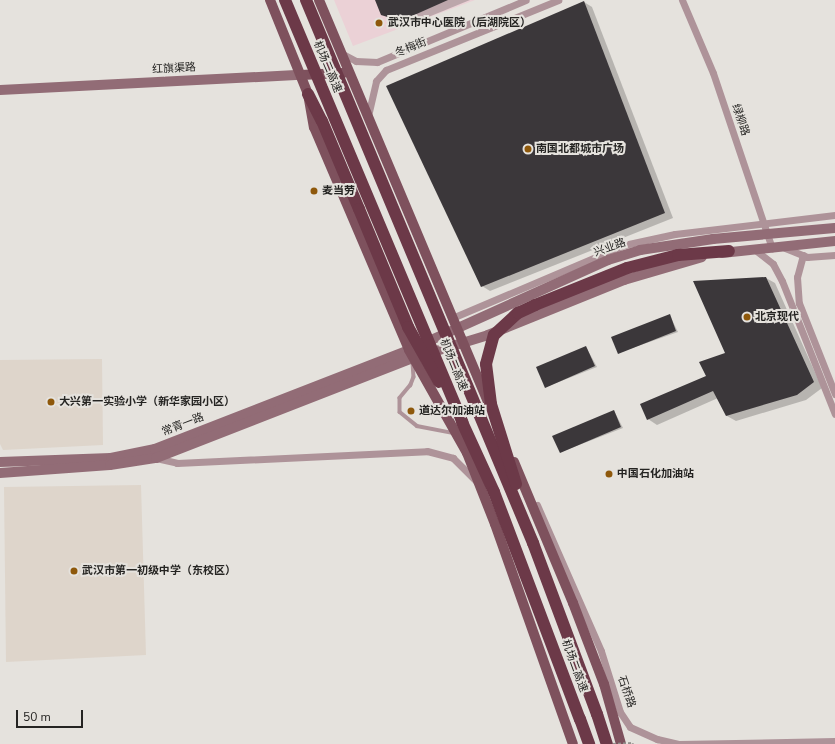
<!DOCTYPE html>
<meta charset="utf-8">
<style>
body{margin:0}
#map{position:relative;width:835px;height:744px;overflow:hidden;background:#e5e2dd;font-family:"Nunito Sans","Noto Sans SC",sans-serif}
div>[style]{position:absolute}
.built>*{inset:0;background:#ded5cb}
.medical>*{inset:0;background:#ebd1d6}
.shadow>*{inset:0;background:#0003}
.building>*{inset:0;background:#3b373a}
.path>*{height:1.5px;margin-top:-0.75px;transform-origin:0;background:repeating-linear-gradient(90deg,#93908d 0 3px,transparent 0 5px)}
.service>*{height:3.5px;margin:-1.75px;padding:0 1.75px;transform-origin:1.75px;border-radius:1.75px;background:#ae9399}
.minor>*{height:7px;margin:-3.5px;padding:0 3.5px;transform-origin:3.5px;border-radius:3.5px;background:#ae9399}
.secondary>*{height:10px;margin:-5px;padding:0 5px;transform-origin:5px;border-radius:5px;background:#926c76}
.primary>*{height:10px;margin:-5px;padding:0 5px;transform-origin:5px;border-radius:5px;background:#7e515d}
.motorway>*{height:12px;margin:-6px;padding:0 6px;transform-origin:6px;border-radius:6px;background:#6c3948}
.path-bridge>*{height:1.5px;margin-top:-0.75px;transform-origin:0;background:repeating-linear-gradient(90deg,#93908d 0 3px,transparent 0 5px)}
.motorway-bridge>*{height:12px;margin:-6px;padding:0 6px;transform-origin:6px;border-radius:6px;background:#6c3948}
.dots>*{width:11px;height:11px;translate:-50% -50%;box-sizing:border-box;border:2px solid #e5e2dd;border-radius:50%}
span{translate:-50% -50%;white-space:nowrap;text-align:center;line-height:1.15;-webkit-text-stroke:4px #e5e2dd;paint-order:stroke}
.poi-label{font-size:11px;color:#252422;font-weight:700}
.left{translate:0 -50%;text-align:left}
.street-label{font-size:11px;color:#252422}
.scale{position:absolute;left:16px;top:710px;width:67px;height:18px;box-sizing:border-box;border:2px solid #252422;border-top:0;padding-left:5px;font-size:12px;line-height:14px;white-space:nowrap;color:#252422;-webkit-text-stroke:3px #e5e2dd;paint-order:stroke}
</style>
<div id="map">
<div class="built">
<i style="clip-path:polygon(102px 359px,103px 445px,3px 450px,0 444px,0 360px)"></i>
<i style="clip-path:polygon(141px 485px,146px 655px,6px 662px,4px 487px)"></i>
</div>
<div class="medical">
<i style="clip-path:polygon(334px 0,475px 0,353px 46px)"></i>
</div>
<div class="shadow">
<i style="clip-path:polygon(376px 0,470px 0,421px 20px,404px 24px,382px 14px)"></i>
<i style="clip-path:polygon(584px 2px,592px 7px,673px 218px,490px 291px,482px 286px)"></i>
<i style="clip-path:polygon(766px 278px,775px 283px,822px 388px,806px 400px,736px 421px,727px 416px,718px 398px,657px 425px,648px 419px,707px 376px,727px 354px)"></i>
<i style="clip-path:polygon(670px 316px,678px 332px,618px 353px)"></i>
<i style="clip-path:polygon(586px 347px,597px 367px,546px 387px)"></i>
<i style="clip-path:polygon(614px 411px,623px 428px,561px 452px)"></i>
</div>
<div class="building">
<i style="clip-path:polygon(375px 0,448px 0,412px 16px,394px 19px,381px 15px)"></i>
<i style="clip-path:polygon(584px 1px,665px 213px,481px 287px,386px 86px)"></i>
<i style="clip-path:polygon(766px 277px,814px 382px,797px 395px,726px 416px,713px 391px,647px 420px,640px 404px,706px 376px,699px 362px,725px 353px,693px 281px)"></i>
<i style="clip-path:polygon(670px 314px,676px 331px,618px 354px,611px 337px)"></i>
<i style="clip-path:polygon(586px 346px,595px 366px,545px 388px,536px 367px)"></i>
<i style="clip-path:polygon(614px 410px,621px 427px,560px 453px,552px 436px)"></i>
</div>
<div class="path">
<i style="left:633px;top:743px;width:1px;rotate:90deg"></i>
</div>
<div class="service">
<i style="left:413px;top:363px;width:14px;rotate:86deg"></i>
<i style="left:414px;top:377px;width:9px;rotate:111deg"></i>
<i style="left:411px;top:385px;width:17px;rotate:130deg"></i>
<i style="left:400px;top:398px;width:14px;rotate:90deg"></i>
<i style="left:400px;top:412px;width:22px;rotate:39deg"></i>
<i style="left:417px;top:426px;width:37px;rotate:11deg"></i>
</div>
<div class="minor">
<i style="left:682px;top:0;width:79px;rotate:67deg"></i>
<i style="left:713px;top:73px;width:185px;rotate:71.4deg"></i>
<i style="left:341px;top:53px;width:17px;rotate:28deg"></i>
<i style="left:356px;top:61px;width:21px;rotate:3deg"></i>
<i style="left:377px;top:62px;width:161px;rotate:-22.6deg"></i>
<i style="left:368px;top:116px;width:36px;rotate:-77deg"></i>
<i style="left:376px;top:81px;width:15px;rotate:-48deg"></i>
<i style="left:386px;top:70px;width:186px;rotate:-22.1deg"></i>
<i style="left:785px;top:248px;width:24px;rotate:22deg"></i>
<i style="left:807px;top:257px;width:28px;rotate:-4deg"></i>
<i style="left:754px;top:249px;width:24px;rotate:38deg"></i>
<i style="left:773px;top:264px;width:19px;rotate:62deg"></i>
<i style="left:782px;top:281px;width:143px;rotate:68.3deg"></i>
<i style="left:803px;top:255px;width:23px;rotate:105deg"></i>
<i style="left:797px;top:277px;width:26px;rotate:86deg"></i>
<i style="left:799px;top:303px;width:98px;rotate:68.4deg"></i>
<i style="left:452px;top:318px;width:187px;rotate:-23deg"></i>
<i style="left:624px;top:245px;width:52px;rotate:-12.2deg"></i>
<i style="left:675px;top:234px;width:161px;rotate:-6.8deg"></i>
<i style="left:156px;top:458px;width:22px;rotate:13deg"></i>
<i style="left:177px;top:463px;width:250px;rotate:-2.7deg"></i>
<i style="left:427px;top:451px;width:27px;rotate:15deg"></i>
<i style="left:453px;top:458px;width:33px;rotate:45deg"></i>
<i style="left:537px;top:505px;width:159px;rotate:66.3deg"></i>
<i style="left:601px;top:651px;width:64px;rotate:72.7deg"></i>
<i style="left:620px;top:712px;width:18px;rotate:56deg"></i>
<i style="left:630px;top:727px;width:30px;rotate:24deg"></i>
<i style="left:657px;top:739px;width:23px;rotate:13deg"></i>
<i style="left:679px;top:744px;width:156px;rotate:-1.1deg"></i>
</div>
<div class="secondary">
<i style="left:0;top:90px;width:301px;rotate:-2.9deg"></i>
<i style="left:722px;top:253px;width:114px;rotate:-6.1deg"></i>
<i style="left:0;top:462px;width:111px;rotate:-2.1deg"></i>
<i style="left:111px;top:458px;width:45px;rotate:-11.6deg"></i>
<i style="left:155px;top:449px;width:273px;rotate:-21.3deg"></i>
<i style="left:409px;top:350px;width:218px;rotate:-24.3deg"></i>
<i style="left:608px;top:260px;width:34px;rotate:-17deg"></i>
<i style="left:640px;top:250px;width:74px;rotate:-8.6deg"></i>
<i style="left:713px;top:239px;width:122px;rotate:-5.2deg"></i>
<i style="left:0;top:473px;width:110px;rotate:-4.2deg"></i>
<i style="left:110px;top:465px;width:47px;rotate:-8.7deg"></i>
<i style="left:156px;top:458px;width:276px;rotate:-21.3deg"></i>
<i style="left:413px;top:358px;width:78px;rotate:-17deg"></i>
<i style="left:488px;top:335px;width:147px;rotate:-22deg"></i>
<i style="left:624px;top:280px;width:81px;rotate:-16.4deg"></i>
</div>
<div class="primary">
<i style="left:270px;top:0;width:101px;rotate:68deg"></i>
<i style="left:308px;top:94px;width:34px;rotate:80deg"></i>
<i style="left:314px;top:127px;width:242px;rotate:66.9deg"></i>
<i style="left:409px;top:350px;width:118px;rotate:60.6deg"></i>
<i style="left:467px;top:453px;width:76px;rotate:68.5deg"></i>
<i style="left:495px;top:524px;width:233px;rotate:70.5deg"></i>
<i style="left:319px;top:0;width:436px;rotate:67.2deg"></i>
<i style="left:301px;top:75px;width:42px;rotate:-2.7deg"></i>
<i style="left:514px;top:462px;width:153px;rotate:67.3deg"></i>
<i style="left:573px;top:603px;width:87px;rotate:69.1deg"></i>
<i style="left:604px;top:684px;width:62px;rotate:74.2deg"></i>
</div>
<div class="motorway">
<i style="left:308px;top:94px;width:30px;rotate:63deg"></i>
<i style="left:322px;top:121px;width:95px;rotate:67.2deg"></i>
<i style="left:535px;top:305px;width:99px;rotate:-21.9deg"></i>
<i style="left:627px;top:268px;width:53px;rotate:-14.3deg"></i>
<i style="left:678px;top:255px;width:51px;rotate:-4.5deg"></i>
<i style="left:597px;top:714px;width:32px;rotate:72deg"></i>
<i style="left:580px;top:719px;width:27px;rotate:70deg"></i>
</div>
<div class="path-bridge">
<i style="left:613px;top:744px;width:20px;rotate:-3deg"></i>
</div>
<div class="motorway-bridge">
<i style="left:285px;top:0;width:458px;rotate:67.2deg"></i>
<i style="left:462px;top:422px;width:77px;rotate:65.4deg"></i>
<i style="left:494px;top:492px;width:243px;rotate:69.3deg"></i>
<i style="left:306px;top:0;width:589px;rotate:67.31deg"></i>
<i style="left:533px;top:543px;width:183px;rotate:69.5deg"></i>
<i style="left:359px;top:209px;width:128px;rotate:67.4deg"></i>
<i style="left:408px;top:327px;width:63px;rotate:60.6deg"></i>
<i style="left:516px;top:484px;width:84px;rotate:-107.4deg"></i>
<i style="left:491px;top:404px;width:40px;rotate:-97.1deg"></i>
<i style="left:486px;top:364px;width:30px;rotate:-75deg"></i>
<i style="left:494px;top:335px;width:33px;rotate:-43deg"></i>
<i style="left:518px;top:313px;width:19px;rotate:-25deg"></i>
</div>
<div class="dots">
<i style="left:379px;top:23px;background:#8e580b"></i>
<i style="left:528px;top:149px;background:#8e580b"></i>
<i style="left:314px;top:191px;background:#8e580b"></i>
<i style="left:747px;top:317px;background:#8e580b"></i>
<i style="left:51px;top:402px;background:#8e580b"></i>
<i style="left:411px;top:411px;background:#8e580b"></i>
<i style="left:609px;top:474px;background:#8e580b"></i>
<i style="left:74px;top:571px;background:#8e580b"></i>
</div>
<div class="poi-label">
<span class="left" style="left:388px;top:23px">武汉市中心医院（后湖院区）</span>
<span class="left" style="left:536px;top:149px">南国北都城市广场</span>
<span class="left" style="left:322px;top:191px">麦当劳</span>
<span class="left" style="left:755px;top:317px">北京现代</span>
<span class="left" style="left:59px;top:402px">大兴第一实验小学（新华家园小区）</span>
<span class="left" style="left:419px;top:411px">道达尔加油站</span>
<span class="left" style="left:617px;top:474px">中国石化加油站</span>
<span class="left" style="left:82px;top:571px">武汉市第一初级中学（东校区）</span>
</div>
<div class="street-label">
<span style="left:411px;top:48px;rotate:-22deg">冬梅街</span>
<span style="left:327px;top:67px;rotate:67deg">机场二高速</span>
<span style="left:174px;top:69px;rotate:-3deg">红旗渠路</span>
<span style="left:740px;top:120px;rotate:72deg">绿柳路</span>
<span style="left:610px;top:248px;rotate:-19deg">兴业路</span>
<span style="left:453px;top:365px;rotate:68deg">机场二高速</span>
<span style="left:183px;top:425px;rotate:-21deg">常青一路</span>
<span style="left:574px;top:666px;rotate:70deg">机场二高速</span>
<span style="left:626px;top:692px;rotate:71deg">石桥路</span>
</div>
<div class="scale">50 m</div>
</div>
